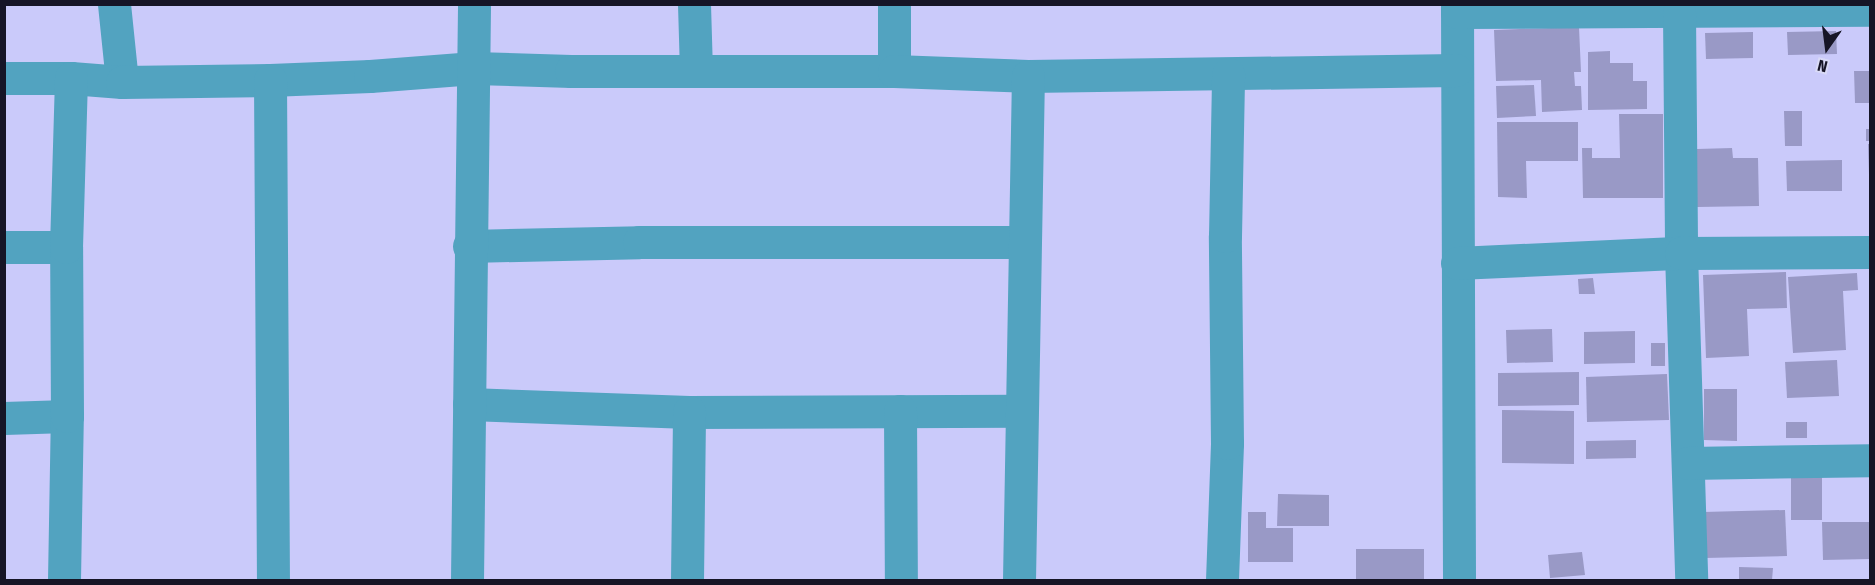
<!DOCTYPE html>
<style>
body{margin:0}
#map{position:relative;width:1875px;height:585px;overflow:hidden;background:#cacafa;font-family:"Fira Sans Condensed",sans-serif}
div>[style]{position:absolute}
.building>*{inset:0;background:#9999c6}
.minor>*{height:33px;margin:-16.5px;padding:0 16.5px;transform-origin:16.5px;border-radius:16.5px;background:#52a3c0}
span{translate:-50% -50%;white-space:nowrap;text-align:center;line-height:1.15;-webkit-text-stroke:4.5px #d9daf7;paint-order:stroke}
.frame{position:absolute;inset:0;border:6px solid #161526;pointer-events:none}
.north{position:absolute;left:1797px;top:18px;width:60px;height:60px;-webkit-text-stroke:4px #d9daf7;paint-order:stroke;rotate:194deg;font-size:16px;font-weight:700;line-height:24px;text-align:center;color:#161526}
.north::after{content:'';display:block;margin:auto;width:21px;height:27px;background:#161526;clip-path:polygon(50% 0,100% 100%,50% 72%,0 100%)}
</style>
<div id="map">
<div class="building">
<i style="clip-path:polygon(1579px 27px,1581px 72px,1574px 72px,1575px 86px,1581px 86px,1582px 110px,1542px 112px,1541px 80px,1496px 81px,1494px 30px)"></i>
<i style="clip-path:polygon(1836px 31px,1837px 54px,1788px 55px,1787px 32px)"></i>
<i style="clip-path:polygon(1753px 32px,1753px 58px,1706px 59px,1705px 33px)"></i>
<i style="clip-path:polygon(1610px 51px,1610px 63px,1633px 63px,1633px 81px,1647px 81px,1647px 109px,1588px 110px,1588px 52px)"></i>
<i style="clip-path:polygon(1854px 71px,1870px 71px,1870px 103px,1855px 103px)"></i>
<i style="clip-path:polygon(1534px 85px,1536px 116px,1497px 118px,1496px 86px)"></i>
<i style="clip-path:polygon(1784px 111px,1802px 111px,1802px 146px,1785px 146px)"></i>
<i style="clip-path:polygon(1619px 114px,1663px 114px,1663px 198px,1583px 198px,1582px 148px,1592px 148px,1592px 158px,1620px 158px)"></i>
<i style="clip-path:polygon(1497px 122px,1578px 122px,1578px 161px,1526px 161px,1527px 198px,1498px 197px)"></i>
<i style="clip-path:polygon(1866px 129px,1870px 129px,1870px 141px,1866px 141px)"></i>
<i style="clip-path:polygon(1868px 144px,1870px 144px,1870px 174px,1869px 174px)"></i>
<i style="clip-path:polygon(1732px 148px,1733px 158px,1758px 158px,1759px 206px,1697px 207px,1697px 149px)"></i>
<i style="clip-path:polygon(1842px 160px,1842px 191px,1787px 191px,1786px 161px)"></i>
<i style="clip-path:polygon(1786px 272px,1787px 308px,1747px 309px,1749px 356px,1706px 358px,1703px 275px)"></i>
<i style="clip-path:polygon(1857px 273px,1858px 290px,1843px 291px,1846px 350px,1793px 353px,1788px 277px)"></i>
<i style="clip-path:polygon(1593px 278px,1595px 294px,1579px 294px,1578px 279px)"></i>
<i style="clip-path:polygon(1552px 329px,1553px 362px,1507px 363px,1506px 330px)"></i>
<i style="clip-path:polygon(1635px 331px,1635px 363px,1584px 364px,1584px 332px)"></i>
<i style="clip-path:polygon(1651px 343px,1665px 343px,1665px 366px,1651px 366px)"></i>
<i style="clip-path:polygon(1837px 360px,1839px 396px,1787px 398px,1785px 362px)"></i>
<i style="clip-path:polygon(1579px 372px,1579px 405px,1498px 406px,1498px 373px)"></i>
<i style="clip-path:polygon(1667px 374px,1669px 420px,1587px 422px,1586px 377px)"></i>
<i style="clip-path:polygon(1704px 389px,1737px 389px,1737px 441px,1704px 440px)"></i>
<i style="clip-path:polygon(1502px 410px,1574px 411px,1574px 464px,1502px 463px)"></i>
<i style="clip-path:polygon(1786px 422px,1807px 422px,1807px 438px,1786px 438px)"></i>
<i style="clip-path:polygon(1636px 440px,1636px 458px,1586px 459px,1586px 441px)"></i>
<i style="clip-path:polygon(1791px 477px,1822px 477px,1822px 520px,1791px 520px)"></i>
<i style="clip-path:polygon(1278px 494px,1329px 495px,1329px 526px,1277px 526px)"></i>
<i style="clip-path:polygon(1785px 510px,1787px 556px,1705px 558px,1703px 512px)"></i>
<i style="clip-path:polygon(1248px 512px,1266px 512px,1266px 528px,1293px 528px,1293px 562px,1248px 562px)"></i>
<i style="clip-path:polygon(1822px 522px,1869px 522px,1870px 559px,1823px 560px)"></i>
<i style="clip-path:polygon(1356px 549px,1424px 549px,1424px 580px,1356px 580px)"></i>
<i style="clip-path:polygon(1582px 552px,1585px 575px,1550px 578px,1548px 555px)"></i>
<i style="clip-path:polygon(1739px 567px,1773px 568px,1772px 580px,1739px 580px)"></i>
</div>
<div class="minor">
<i style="left:114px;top:4px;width:78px;rotate:84.1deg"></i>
<i style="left:694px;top:4px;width:66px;rotate:88.3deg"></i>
<i style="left:1457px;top:4px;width:576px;rotate:89.8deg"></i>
<i style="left:1457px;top:12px;width:413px;rotate:-0.3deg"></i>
<i style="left:1679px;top:12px;width:241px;rotate:89.5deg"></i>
<i style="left:1681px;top:253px;width:327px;rotate:88.2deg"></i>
<i style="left:894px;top:71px;width:67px;rotate:-90deg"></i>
<i style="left:4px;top:78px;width:67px"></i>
<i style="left:71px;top:78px;width:51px;rotate:4.5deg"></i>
<i style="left:122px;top:82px;width:148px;rotate:-0.8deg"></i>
<i style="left:270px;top:80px;width:100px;rotate:-2.3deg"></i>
<i style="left:370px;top:76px;width:104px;rotate:-4.4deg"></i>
<i style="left:474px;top:68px;width:97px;rotate:1.8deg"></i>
<i style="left:571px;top:71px;width:323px"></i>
<i style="left:894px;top:71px;width:134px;rotate:2.1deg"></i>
<i style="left:1028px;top:76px;width:428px;rotate:-0.8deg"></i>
<i style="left:270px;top:80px;width:500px;rotate:89.66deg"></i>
<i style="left:469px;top:246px;width:170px;rotate:-1.3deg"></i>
<i style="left:639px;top:242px;width:384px"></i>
<i style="left:4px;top:247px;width:62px"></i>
<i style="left:1457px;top:263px;width:224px;rotate:-2.6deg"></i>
<i style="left:1681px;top:253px;width:189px;rotate:-0.3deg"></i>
<i style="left:469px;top:404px;width:220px;rotate:2.1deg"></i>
<i style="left:689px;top:412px;width:332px;rotate:-0.2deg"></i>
<i style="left:900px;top:411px;width:169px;rotate:89.7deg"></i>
<i style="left:4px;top:418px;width:63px;rotate:-1.8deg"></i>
<i style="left:1688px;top:463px;width:182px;rotate:-0.9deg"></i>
<i style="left:64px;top:580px;width:164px;rotate:-89deg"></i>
<i style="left:67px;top:416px;width:169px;rotate:-90.3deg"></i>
<i style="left:66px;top:247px;width:169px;rotate:-88.3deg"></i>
<i style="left:467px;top:580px;width:576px;rotate:-89.3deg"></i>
<i style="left:687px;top:580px;width:168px;rotate:-89.3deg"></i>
<i style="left:1019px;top:580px;width:504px;rotate:-88.98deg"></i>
<i style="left:1222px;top:580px;width:137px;rotate:-87.9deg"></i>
<i style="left:1227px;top:443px;width:207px;rotate:-90.6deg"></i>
<i style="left:1225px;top:236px;width:162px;rotate:-88.9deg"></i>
</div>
<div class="frame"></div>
<div class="north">N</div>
</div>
